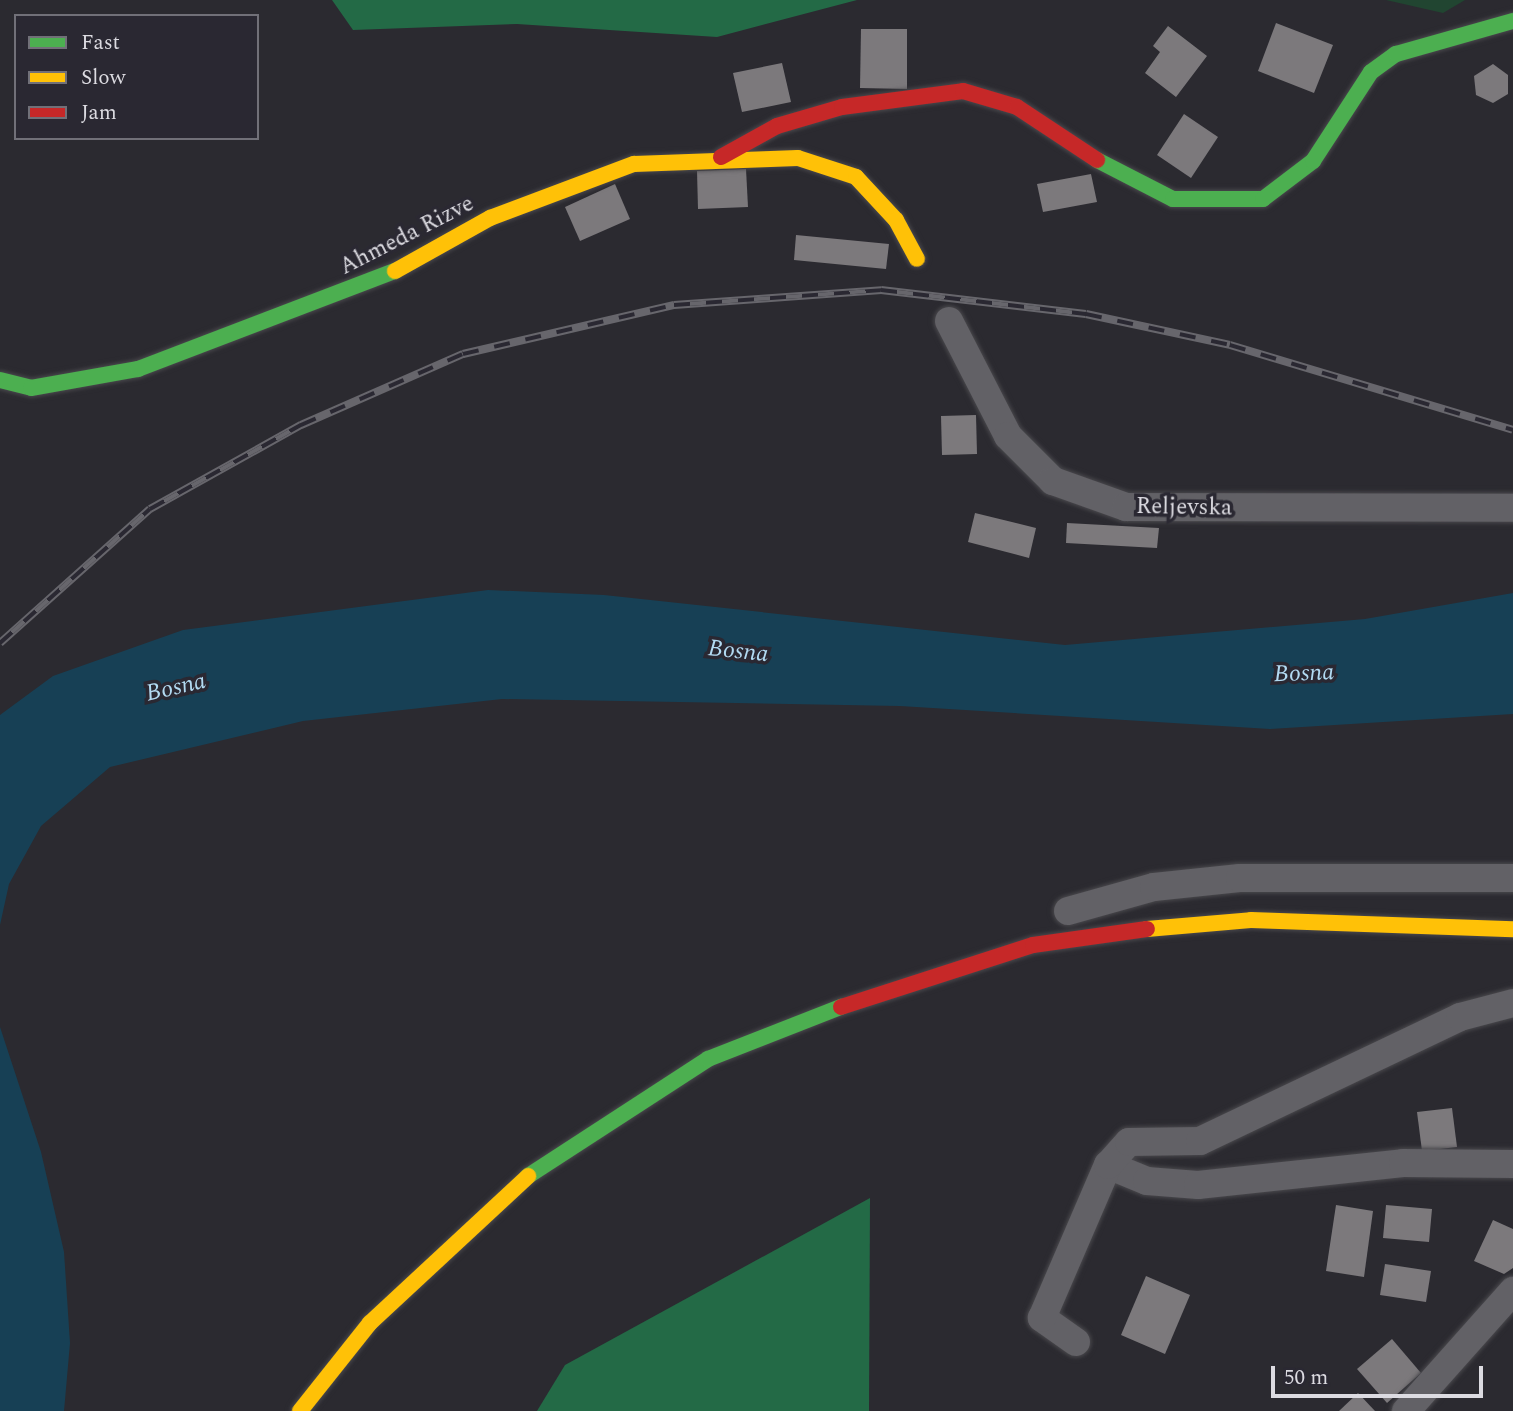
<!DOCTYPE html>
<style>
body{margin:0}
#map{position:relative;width:1513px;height:1411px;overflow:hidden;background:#2b2a30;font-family:Spectral,serif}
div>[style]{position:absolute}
.green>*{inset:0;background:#214531}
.forest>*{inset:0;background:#236a46}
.water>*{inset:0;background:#174055}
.building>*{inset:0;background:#7c797c}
.roads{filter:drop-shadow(0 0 2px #49484c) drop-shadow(0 0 2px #49484c)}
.street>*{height:28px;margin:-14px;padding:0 14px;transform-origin:14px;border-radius:14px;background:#626166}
.fast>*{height:16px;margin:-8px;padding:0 8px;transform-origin:8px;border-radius:8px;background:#4caf50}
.slow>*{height:16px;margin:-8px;padding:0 8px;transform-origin:8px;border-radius:8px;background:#ffc107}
.jam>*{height:16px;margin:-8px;padding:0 8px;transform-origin:8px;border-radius:8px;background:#c62828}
.rail>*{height:8px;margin-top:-4px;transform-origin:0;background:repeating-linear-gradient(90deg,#2a2832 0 16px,#67666c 0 32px);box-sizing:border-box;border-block:2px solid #67666c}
span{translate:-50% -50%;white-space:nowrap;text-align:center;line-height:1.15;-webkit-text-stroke:7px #2a2832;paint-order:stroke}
.street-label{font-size:23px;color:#dcdbe1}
.water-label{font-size:24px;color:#b2daf2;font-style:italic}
.legend{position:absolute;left:14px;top:14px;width:245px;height:126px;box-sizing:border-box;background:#2a2832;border:2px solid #717078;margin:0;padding:9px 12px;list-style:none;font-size:21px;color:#dcdbe1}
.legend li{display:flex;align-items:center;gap:14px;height:35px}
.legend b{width:35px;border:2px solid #717078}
.scale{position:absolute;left:1271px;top:1366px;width:212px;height:32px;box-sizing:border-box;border:4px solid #dcdbe1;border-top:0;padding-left:9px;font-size:21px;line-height:24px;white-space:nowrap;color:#dcdbe1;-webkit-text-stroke:5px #2a2832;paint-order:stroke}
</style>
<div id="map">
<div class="green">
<i style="clip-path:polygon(1386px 0,1465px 0,1443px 13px)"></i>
</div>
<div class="forest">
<i style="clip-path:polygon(332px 0,857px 0,717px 37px,517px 24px,353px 30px)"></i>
<i style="clip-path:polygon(870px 1198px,869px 1411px,537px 1411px,565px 1365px)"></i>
</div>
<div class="water">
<i style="clip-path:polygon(488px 590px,604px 595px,1065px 645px,1365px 619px,1513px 593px,1513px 714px,1270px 729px,900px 706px,502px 699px,303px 721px,110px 767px,41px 826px,9px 884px,0 925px,0 715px,53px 676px,183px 630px)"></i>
<i style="clip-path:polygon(0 1027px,41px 1152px,64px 1252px,70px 1343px,64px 1411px,0 1411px)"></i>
</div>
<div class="building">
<i style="clip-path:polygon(1276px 23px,1333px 45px,1314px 93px,1258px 71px)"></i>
<i style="clip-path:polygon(1168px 26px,1207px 56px,1176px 97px,1145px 73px,1160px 52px,1153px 46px)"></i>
<i style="clip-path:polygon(861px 29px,907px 29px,907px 89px,860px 88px)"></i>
<i style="clip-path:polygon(782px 63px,791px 102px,742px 112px,733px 73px)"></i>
<i style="clip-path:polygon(1493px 64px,1508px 75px,1508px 94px,1493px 103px,1476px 95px,1474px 76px)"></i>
<i style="clip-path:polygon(1184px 114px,1218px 137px,1191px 178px,1157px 155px)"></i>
<i style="clip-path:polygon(746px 169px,748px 207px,698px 209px,697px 171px)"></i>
<i style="clip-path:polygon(1091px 174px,1097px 202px,1043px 212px,1037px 184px)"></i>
<i style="clip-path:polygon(615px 184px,630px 219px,580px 241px,565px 207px)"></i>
<i style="clip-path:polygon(796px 235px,889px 244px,886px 269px,794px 260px)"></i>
<i style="clip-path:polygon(976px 415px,977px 454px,942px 455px,941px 416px)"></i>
<i style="clip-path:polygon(975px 513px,1036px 528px,1029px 558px,968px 542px)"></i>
<i style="clip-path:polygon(1067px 523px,1159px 528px,1157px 548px,1066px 543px)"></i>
<i style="clip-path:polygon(1452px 1108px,1457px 1147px,1422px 1151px,1417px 1112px)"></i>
<i style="clip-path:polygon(1336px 1205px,1373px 1211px,1364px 1277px,1326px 1271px)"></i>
<i style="clip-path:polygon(1386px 1205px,1432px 1209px,1429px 1242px,1383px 1238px)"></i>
<i style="clip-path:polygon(1493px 1220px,1513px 1229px,1513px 1268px,1504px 1274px,1474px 1261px)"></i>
<i style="clip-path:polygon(1385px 1264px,1431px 1271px,1426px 1302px,1380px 1295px)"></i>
<i style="clip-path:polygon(1146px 1276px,1190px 1295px,1165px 1354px,1121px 1335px)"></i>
<i style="clip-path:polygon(1392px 1339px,1421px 1373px,1387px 1403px,1357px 1369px)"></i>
<i style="clip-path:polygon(1358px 1393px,1375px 1411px,1339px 1411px)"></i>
</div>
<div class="roads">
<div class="street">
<i style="left:949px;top:321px;width:129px;rotate:62.8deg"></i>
<i style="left:1008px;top:436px;width:64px;rotate:45deg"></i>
<i style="left:1053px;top:481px;width:77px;rotate:19.6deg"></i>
<i style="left:1126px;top:507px;width:387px;rotate:0.1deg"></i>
<i style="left:1068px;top:911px;width:89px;rotate:-15.6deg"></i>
<i style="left:1154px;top:887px;width:86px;rotate:-6deg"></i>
<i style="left:1240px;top:878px;width:273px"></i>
<i style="left:1108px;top:1165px;width:42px;rotate:22.3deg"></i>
<i style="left:1147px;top:1181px;width:51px;rotate:4.5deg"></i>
<i style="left:1198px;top:1185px;width:206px;rotate:-6.1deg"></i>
<i style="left:1403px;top:1163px;width:110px;rotate:0.5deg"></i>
<i style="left:1076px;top:1342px;width:42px;rotate:-144.8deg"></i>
<i style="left:1042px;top:1318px;width:167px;rotate:-66.7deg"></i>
<i style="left:1108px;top:1165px;width:31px;rotate:-48deg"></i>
<i style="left:1129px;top:1142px;width:71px;rotate:-0.8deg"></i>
<i style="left:1200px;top:1141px;width:288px;rotate:-25.5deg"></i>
<i style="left:1460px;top:1017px;width:55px;rotate:-14.8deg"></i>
<i style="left:1406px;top:1411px;width:161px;rotate:-48.3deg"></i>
</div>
<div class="fast">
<i style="left:1097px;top:160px;width:85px;rotate:27.2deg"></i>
<i style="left:1173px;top:199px;width:90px"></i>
<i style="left:1263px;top:199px;width:63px;rotate:-37.2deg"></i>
<i style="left:1313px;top:161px;width:106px;rotate:-56.9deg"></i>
<i style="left:1371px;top:72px;width:31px;rotate:-36deg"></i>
<i style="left:1396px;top:54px;width:122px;rotate:-15.8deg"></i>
<i style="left:0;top:380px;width:32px;rotate:14deg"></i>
<i style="left:31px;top:388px;width:109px;rotate:-10.1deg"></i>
<i style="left:138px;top:369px;width:275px;rotate:-20.9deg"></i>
<i style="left:528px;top:1176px;width:215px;rotate:-33deg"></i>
<i style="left:708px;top:1059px;width:143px;rotate:-21.4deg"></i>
</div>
<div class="slow">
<i style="left:395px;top:271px;width:109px;rotate:-29.2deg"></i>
<i style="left:490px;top:218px;width:154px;rotate:-20.6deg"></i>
<i style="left:634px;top:164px;width:164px;rotate:-2.1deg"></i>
<i style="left:798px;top:158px;width:61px;rotate:18.1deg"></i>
<i style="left:856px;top:177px;width:59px;rotate:47.1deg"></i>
<i style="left:896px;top:220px;width:44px;rotate:61.7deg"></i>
<i style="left:1147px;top:929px;width:104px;rotate:-4.9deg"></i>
<i style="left:1251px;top:920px;width:262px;rotate:2deg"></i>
<i style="left:300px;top:1411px;width:112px;rotate:-51.5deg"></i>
<i style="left:370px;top:1323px;width:216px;rotate:-42.9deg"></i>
</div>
<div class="jam">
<i style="left:721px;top:157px;width:64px;rotate:-29deg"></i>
<i style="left:777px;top:126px;width:68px;rotate:-16.3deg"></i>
<i style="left:842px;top:107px;width:122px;rotate:-7.5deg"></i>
<i style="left:963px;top:91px;width:56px;rotate:16.5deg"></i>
<i style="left:1017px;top:107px;width:96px;rotate:33.5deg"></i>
<i style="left:841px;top:1007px;width:202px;rotate:-17.9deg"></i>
<i style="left:1033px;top:945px;width:115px;rotate:-8deg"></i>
</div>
</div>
<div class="rail">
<i style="left:0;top:643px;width:201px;rotate:-41.8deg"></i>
<i style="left:150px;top:509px;width:173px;rotate:-29.1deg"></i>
<i style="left:301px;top:425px;width:177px;rotate:-23.7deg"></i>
<i style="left:463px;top:354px;width:217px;rotate:-13.1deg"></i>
<i style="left:674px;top:305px;width:208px;rotate:-4.1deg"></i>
<i style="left:881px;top:290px;width:206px;rotate:6.7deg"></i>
<i style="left:1086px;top:314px;width:147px;rotate:12.1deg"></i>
<i style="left:1230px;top:345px;width:295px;rotate:16.7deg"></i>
</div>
<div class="street-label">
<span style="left:407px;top:236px;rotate:-27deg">Ahmeda Rizve</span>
<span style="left:1184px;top:508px;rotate:1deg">Reljevska</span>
</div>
<div class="water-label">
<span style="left:738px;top:652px;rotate:6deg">Bosna</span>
<span style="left:1304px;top:674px;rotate:-2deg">Bosna</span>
<span style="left:176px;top:688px;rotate:-13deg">Bosna</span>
</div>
<ul class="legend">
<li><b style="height:9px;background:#4caf50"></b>Fast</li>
<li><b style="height:9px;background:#ffc107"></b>Slow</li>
<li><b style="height:9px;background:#c62828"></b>Jam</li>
</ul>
<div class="scale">50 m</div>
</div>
